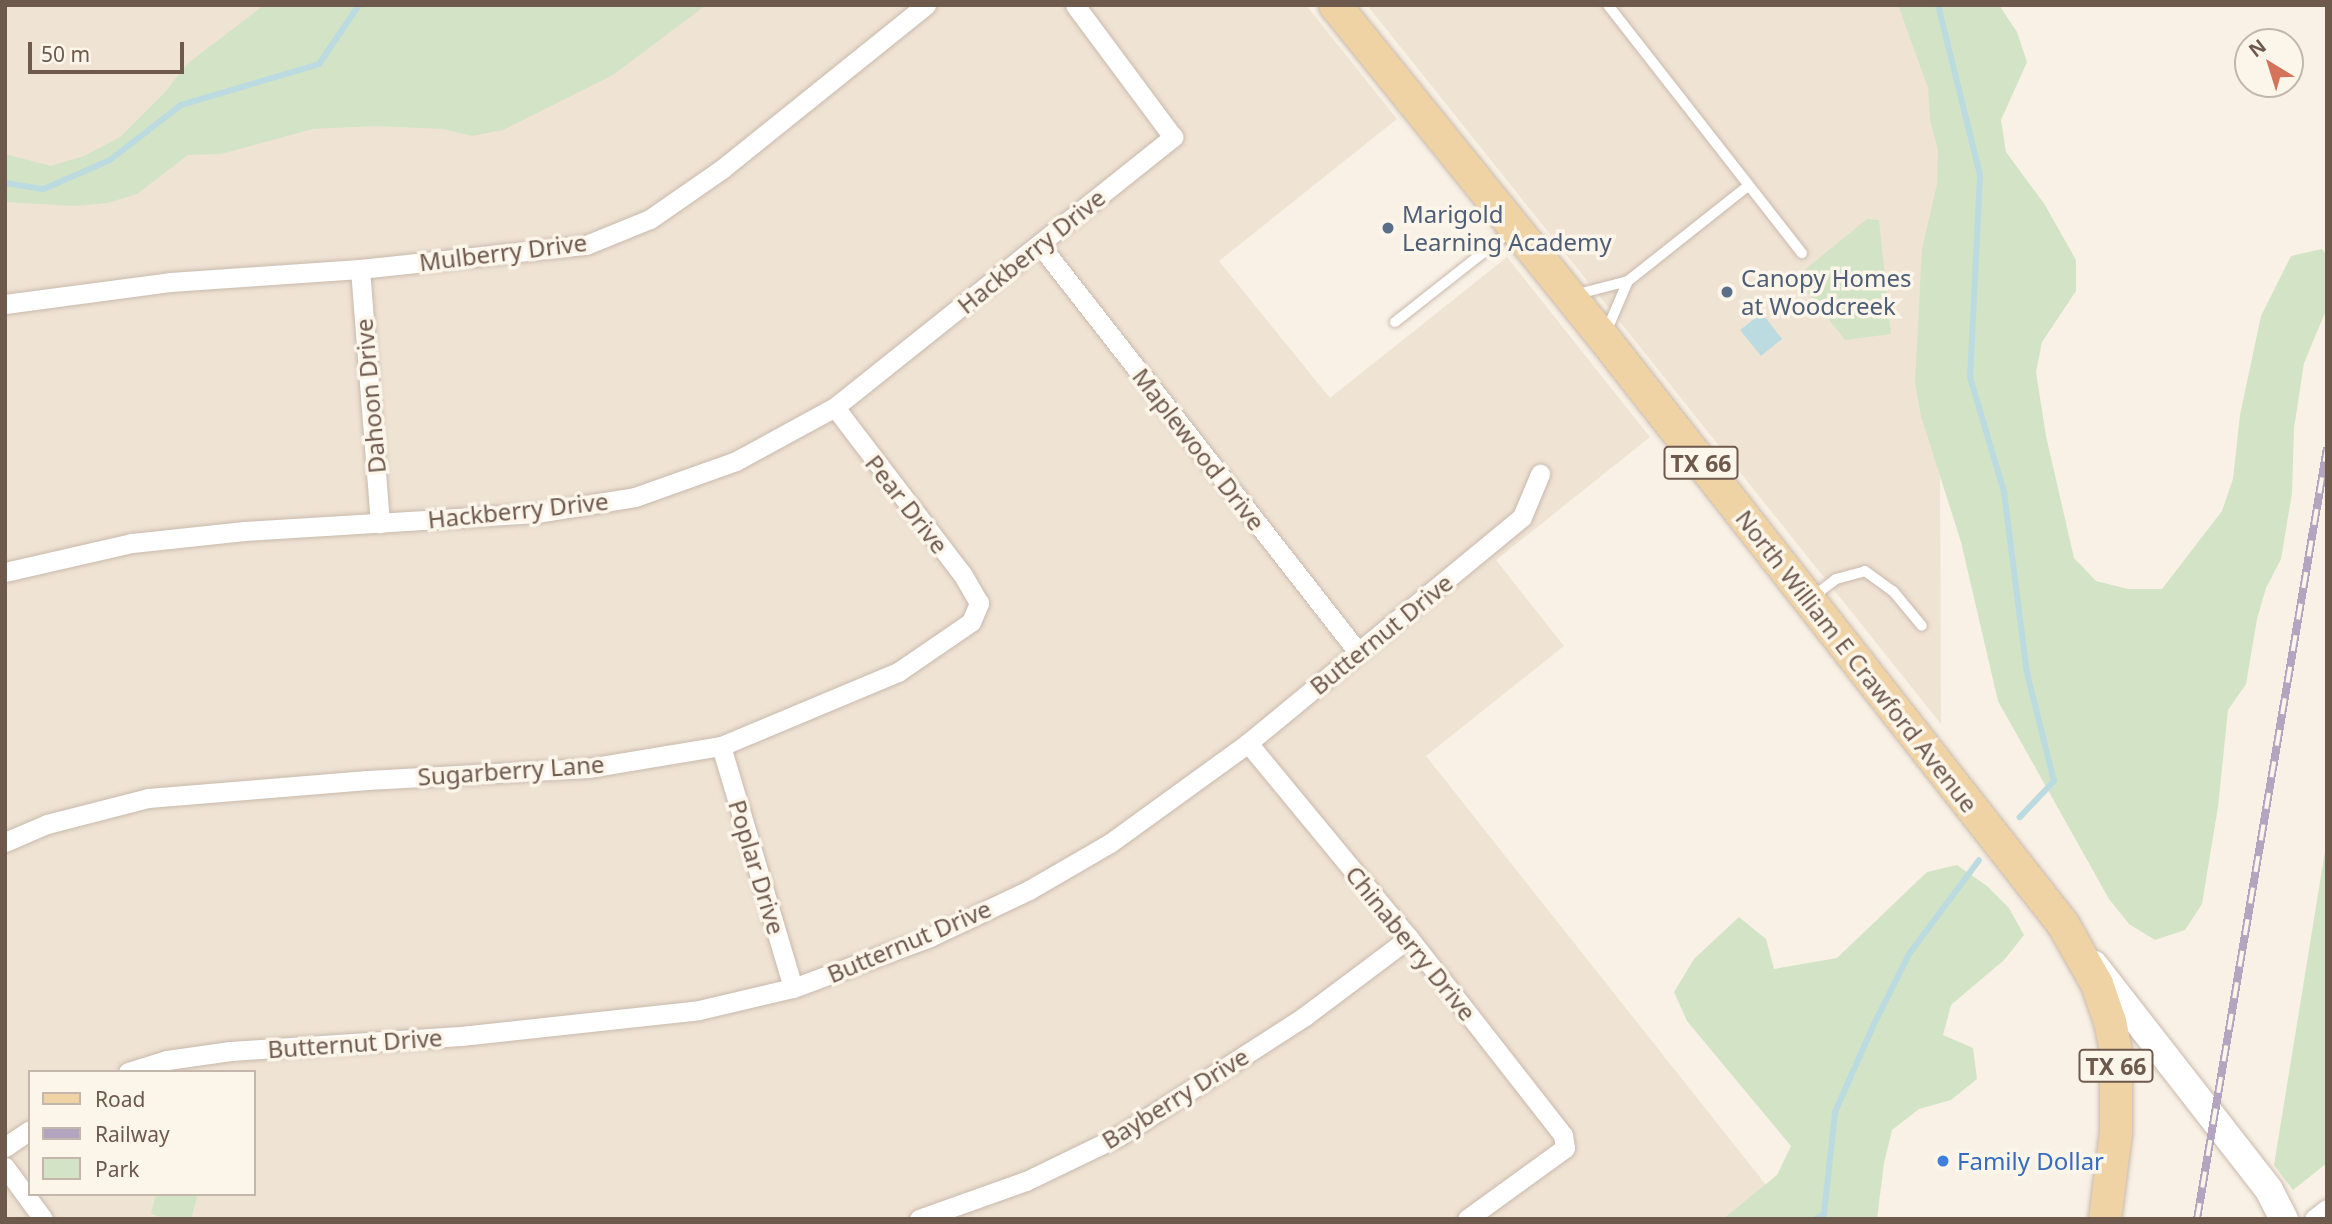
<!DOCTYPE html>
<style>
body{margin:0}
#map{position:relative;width:2332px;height:1224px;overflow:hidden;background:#f9f1e5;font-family:"Noto Sans",sans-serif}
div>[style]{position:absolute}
.residential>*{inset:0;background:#efe3d4}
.green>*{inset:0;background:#d2e4c5}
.water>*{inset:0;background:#bcdbe0}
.stream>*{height:6px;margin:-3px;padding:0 3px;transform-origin:3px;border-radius:3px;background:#bcdbe0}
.roads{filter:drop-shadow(0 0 2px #c8b9ac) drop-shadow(0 0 2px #c8b9ac)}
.lane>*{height:10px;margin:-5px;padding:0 5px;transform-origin:5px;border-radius:5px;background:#fff}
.street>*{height:19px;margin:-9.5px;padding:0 9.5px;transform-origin:9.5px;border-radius:9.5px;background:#fff}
.secondary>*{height:28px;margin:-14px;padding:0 14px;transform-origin:14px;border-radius:14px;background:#fff}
.primary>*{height:32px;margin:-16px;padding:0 16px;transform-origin:16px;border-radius:16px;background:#efd3a5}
.rail>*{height:8px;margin-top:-4px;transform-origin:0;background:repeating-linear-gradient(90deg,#fcf5ea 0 16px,#b3a5c0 0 32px);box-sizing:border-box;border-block:2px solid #b3a5c0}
.dots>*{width:19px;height:19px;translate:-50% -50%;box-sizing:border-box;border:4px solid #fcf5ea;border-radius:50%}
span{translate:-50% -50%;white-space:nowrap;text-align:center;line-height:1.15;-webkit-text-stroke:7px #fcf5ea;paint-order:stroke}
.shield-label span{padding:2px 5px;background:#fcf5ea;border:2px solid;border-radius:5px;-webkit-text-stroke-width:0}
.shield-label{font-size:23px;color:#6e594d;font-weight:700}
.service-label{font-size:24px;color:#4e5e75}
.left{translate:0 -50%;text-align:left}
.street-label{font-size:24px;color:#6e594d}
.shop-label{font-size:24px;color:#366cbe}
.frame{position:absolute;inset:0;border:7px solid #6e594d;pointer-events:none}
.legend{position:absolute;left:28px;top:1070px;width:228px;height:126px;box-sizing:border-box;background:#fcf5ea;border:2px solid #c3b7ab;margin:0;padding:9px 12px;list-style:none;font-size:21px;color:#6e594d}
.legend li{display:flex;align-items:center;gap:14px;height:35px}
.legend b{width:35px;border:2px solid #c3b7ab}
.north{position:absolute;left:2234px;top:28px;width:70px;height:70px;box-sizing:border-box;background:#fcf5ea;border:2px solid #c3b7ab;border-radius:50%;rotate:322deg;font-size:19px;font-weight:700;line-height:28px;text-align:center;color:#6e594d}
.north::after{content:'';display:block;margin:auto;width:24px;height:32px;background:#d37359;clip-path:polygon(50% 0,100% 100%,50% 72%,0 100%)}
.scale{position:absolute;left:28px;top:42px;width:156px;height:32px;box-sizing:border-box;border:4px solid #6e594d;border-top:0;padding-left:9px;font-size:21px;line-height:24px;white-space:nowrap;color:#6e594d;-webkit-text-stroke:5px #fcf5ea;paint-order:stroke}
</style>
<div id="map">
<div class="residential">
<i style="clip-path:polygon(evenodd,5px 5px,1306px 5px,1397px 119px,1219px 261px,1330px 398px,1507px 257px,1650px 437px,1496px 560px,1564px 646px,1426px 756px,1793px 1219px,5px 1219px,5px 5px,30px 1072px,254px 1072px,254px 1194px,30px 1194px,30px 1072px)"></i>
<i style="clip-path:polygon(1367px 5px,1938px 5px,1941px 724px)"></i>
</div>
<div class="green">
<i style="clip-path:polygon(264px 5px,706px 5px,613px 75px,503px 130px,472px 136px,443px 129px,376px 126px,313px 129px,221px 154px,188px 155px,137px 194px,107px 203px,75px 206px,5px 202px,5px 154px,51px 166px,84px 156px,120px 137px,166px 91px,187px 64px)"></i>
<i style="clip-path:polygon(1898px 5px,1999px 5px,2017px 32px,2027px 62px,2001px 120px,2006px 152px,2045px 205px,2076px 260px,2076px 291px,2042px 342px,2036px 372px,2046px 436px,2074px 558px,2096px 581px,2128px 589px,2162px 589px,2222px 511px,2233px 479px,2240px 415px,2261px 316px,2291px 256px,2322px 249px,2327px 256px,2327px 308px,2304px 363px,2294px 428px,2292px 493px,2281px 559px,2266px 588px,2257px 619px,2246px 684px,2228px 710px,2218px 807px,2202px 904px,2185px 930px,2155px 940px,2129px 924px,2109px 899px,1998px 701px,1961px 542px,1921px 416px,1915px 383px,1922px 249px,1937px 184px,1938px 150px,1930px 120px,1928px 88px)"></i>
<i style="clip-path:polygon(1867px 219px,1879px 220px,1891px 334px,1845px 340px,1796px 277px)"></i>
<i style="clip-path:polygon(2327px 839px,2327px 1163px,2293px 1190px,2274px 1165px)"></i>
<i style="clip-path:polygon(1957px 865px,1987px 886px,2009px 908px,2024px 935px,2004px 960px,1951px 1005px,1943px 1035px,1973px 1048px,1977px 1079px,1951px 1100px,1919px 1109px,1892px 1130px,1884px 1163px,1877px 1219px,1723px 1219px,1777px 1175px,1791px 1146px,1687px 1021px,1674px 992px,1694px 959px,1739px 917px,1766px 939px,1774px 969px,1837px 958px,1927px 872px)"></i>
<i style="clip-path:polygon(156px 1194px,198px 1194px,191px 1219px,167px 1219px,151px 1214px)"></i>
</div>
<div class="water">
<i style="clip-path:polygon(1762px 313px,1782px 339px,1761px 356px,1740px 330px)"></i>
</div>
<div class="stream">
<i style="left:1938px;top:5px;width:175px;rotate:76.1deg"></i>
<i style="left:1980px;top:175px;width:202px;rotate:92.8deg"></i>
<i style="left:1970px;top:377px;width:120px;rotate:73.5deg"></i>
<i style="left:2004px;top:492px;width:182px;rotate:82.8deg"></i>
<i style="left:2027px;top:673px;width:111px;rotate:76deg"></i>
<i style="left:2054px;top:781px;width:50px;rotate:133.4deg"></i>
<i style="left:5px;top:183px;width:39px;rotate:9deg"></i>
<i style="left:44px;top:189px;width:72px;rotate:-23.7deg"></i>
<i style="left:110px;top:160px;width:90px;rotate:-37.8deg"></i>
<i style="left:181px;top:105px;width:144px;rotate:-16.5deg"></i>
<i style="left:319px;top:64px;width:71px;rotate:-55.9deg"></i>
<i style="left:1816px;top:1219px;width:9px;rotate:-32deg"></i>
<i style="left:1824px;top:1214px;width:103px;rotate:-83.8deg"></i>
<i style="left:1835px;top:1112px;width:96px;rotate:-66.1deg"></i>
<i style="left:1874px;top:1024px;width:78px;rotate:-63.4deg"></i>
<i style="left:1909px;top:954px;width:117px;rotate:-53.3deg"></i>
</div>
<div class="roads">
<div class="lane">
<i style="left:1608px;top:5px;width:315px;rotate:52deg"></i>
<i style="left:1574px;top:295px;width:56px;rotate:-14.5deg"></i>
<i style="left:1628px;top:281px;width:154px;rotate:-38.4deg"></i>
<i style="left:1395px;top:322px;width:149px;rotate:-38.2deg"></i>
<i style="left:1606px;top:332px;width:56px;rotate:-66.7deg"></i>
<i style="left:1811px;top:598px;width:31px;rotate:-37deg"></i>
<i style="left:1836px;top:579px;width:30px;rotate:-15deg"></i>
<i style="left:1865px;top:571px;width:34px;rotate:36deg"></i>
<i style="left:1893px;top:591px;width:45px;rotate:50.4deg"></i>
</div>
<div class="street">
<i style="left:1040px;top:245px;width:517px;rotate:52deg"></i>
<i style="left:360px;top:269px;width:255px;rotate:85.5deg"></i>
<i style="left:5px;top:304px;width:166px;rotate:-7.6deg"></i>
<i style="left:170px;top:282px;width:190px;rotate:-3.9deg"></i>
<i style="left:360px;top:269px;width:227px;rotate:-6.1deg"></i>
<i style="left:586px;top:245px;width:69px;rotate:-22.1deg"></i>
<i style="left:650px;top:219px;width:88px;rotate:-34.8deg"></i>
<i style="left:722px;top:169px;width:262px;rotate:-38.8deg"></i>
<i style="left:5px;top:572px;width:130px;rotate:-12.9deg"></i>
<i style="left:132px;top:543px;width:113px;rotate:-6.1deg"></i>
<i style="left:244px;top:531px;width:293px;rotate:-3.5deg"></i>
<i style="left:536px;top:513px;width:100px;rotate:-9.2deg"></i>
<i style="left:635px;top:497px;width:107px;rotate:-19.6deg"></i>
<i style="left:736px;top:461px;width:113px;rotate:-28.6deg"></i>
<i style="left:835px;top:407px;width:433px;rotate:-38.6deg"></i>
<i style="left:1173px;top:137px;width:164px;rotate:-126.6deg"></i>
<i style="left:1248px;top:743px;width:253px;rotate:50.5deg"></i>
<i style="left:1409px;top:938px;width:250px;rotate:52deg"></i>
<i style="left:1563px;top:1135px;width:13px;rotate:81deg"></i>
<i style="left:1565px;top:1148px;width:121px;rotate:144.1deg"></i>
<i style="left:721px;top:746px;width:252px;rotate:73.4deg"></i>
<i style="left:5px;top:842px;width:46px;rotate:-23.2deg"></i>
<i style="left:47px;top:824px;width:104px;rotate:-14.4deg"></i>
<i style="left:148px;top:798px;width:220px;rotate:-4.7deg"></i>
<i style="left:367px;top:780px;width:221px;rotate:-3.1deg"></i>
<i style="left:588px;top:768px;width:135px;rotate:-9.4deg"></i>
<i style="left:721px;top:746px;width:192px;rotate:-22.7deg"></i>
<i style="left:898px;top:672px;width:88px;rotate:-34.4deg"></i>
<i style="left:971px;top:622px;width:21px;rotate:-67deg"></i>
<i style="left:979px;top:603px;width:34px;rotate:-120deg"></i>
<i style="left:962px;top:574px;width:210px;rotate:-127.3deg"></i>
<i style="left:128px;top:1072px;width:41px;rotate:-17.1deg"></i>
<i style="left:167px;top:1060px;width:64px;rotate:-8.1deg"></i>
<i style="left:230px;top:1051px;width:231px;rotate:-3.7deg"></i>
<i style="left:461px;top:1036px;width:239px;rotate:-6.2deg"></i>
<i style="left:699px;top:1010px;width:97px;rotate:-13.2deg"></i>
<i style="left:793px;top:988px;width:146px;rotate:-20.4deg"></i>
<i style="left:930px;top:937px;width:110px;rotate:-25.4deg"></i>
<i style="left:1029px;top:890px;width:94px;rotate:-30.1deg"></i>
<i style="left:1110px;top:843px;width:170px;rotate:-35.9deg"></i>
<i style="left:1248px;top:743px;width:355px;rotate:-39.5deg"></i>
<i style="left:1522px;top:517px;width:47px;rotate:-67.3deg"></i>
<i style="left:5px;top:1147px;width:30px;rotate:-34deg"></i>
<i style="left:5px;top:1167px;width:64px;rotate:53.8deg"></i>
<i style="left:919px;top:1219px;width:114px;rotate:-19.6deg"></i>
<i style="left:1026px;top:1181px;width:103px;rotate:-25.8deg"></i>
<i style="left:1119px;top:1136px;width:221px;rotate:-32.8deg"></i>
<i style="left:1305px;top:1016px;width:130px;rotate:-36.9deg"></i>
<i style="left:2314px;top:1219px;width:16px;rotate:-38deg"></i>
</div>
<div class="secondary">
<i style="left:2094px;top:965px;width:285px;rotate:52.1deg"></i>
<i style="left:2269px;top:1190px;width:33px;rotate:63deg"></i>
</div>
<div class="primary">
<i style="left:1335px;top:5px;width:427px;rotate:51.1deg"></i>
<i style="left:1603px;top:337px;width:746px;rotate:51.92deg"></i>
<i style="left:2063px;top:924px;width:69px;rotate:60.5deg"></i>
<i style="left:2097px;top:984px;width:39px;rotate:71deg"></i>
<i style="left:2110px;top:1021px;width:32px;rotate:79deg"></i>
<i style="left:2116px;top:1052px;width:81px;rotate:90deg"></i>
<i style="left:2116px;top:1133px;width:87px;rotate:97.3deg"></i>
</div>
</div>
<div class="rail">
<i style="left:2197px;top:1219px;width:782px;rotate:-80.43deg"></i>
</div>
<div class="dots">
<i style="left:1388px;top:228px;background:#5c6f8a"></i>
<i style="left:1727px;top:292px;background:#5c6f8a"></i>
<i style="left:1943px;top:1161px;background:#3f7fe0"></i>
</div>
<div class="shield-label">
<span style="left:1701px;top:463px">TX 66</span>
<span style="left:2116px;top:1066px">TX 66</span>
</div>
<div class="service-label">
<span class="left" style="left:1402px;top:228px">Marigold<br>Learning Academy</span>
<span class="left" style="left:1741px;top:292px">Canopy Homes<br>at Woodcreek</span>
</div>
<div class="street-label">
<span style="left:1031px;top:251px;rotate:-39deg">Hackberry Drive</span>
<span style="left:503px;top:252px;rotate:-7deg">Mulberry Drive</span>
<span style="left:370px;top:396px;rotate:-95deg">Dahoon Drive</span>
<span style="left:1199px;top:449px;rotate:52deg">Maplewood Drive</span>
<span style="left:907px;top:504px;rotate:52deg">Pear Drive</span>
<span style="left:518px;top:510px;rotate:-6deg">Hackberry Drive</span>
<span style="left:1381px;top:634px;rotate:-39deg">Butternut Drive</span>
<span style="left:1857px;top:661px;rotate:52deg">North William E Crawford Avenue</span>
<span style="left:511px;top:770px;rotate:-4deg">Sugarberry Lane</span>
<span style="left:757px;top:867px;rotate:73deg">Poplar Drive</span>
<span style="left:909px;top:941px;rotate:-23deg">Butternut Drive</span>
<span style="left:1411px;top:943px;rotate:51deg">Chinaberry Drive</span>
<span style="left:355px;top:1043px;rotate:-4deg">Butternut Drive</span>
<span style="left:1175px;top:1098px;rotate:-32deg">Bayberry Drive</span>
</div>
<div class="shop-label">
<span class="left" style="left:1957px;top:1161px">Family Dollar</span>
</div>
<div class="frame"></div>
<ul class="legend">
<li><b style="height:9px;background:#efd3a5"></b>Road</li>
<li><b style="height:9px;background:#b3a5c0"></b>Railway</li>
<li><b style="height:19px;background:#d2e4c5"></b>Park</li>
</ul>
<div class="north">N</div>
<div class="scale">50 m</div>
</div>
